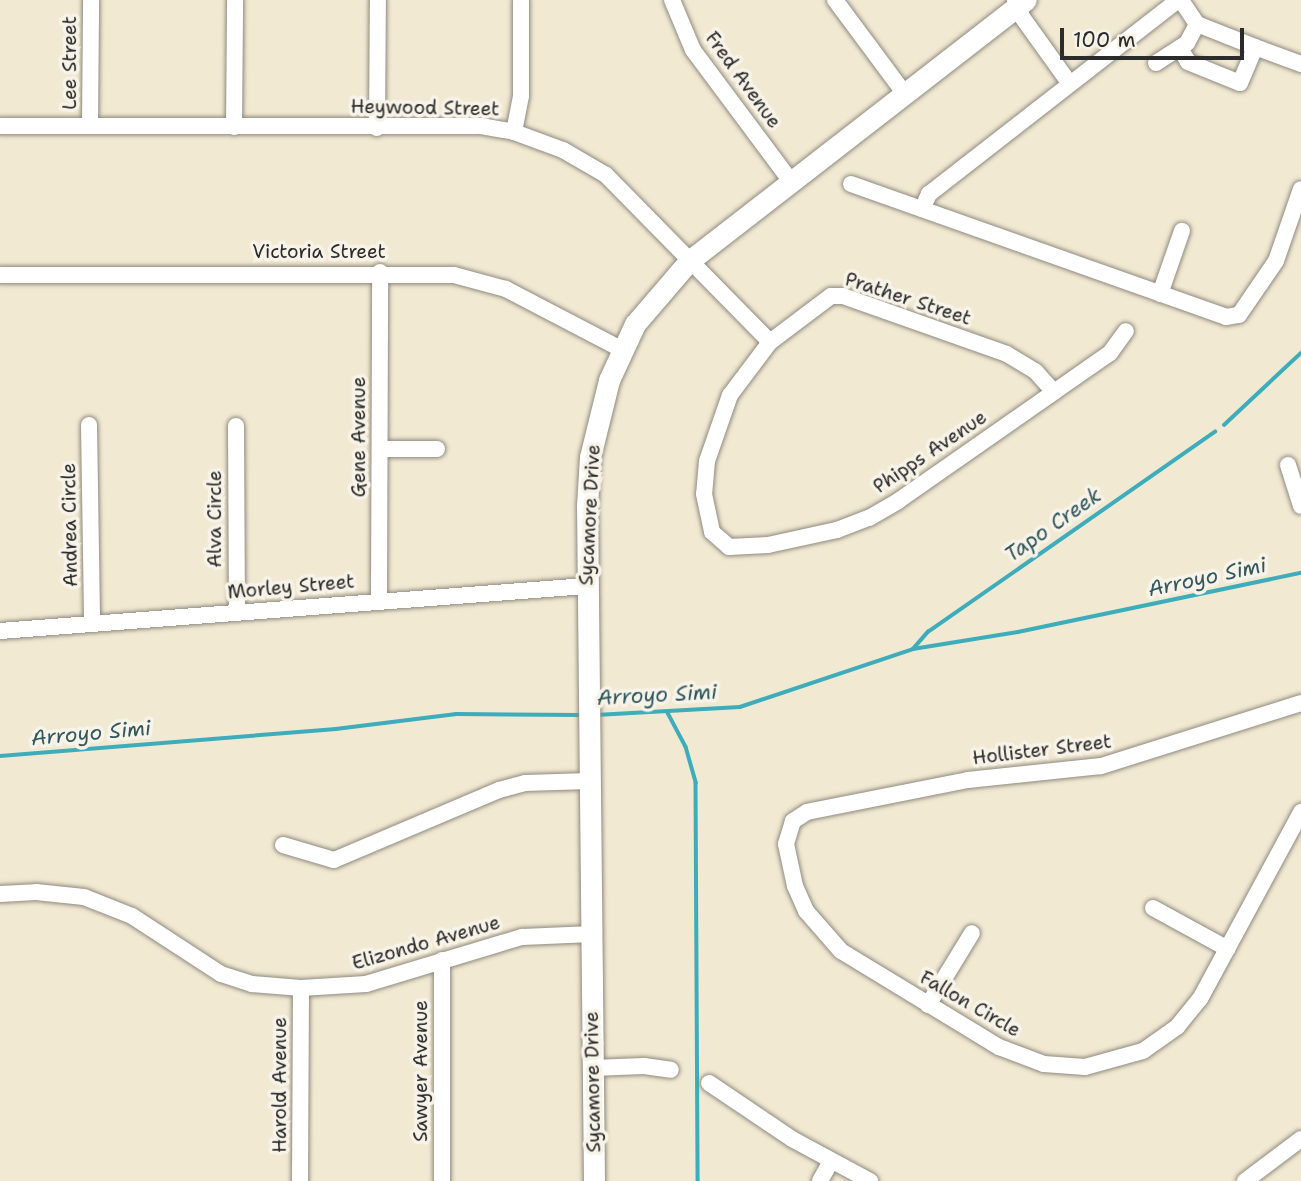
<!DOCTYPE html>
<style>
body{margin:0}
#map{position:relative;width:1301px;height:1181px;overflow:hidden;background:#f2e9d3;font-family:"Shantell Sans",sans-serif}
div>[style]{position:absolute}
.stream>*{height:3.5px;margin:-1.75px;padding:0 1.75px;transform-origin:1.75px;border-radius:1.75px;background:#3dacbb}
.roads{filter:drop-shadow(0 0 2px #8e8a7f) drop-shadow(0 0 2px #8e8a7f)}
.minor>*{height:16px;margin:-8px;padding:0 8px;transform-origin:8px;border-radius:8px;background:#fff}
.major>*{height:21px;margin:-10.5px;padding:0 10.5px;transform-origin:10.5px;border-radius:10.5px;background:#fff}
span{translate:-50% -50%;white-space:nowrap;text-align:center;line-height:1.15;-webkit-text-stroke:7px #f7f3e8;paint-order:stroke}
.street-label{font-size:19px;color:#2b2b2b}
.water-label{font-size:21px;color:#31585d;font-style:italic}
.scale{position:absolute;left:1060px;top:28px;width:184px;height:32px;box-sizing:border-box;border:4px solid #2b2b2b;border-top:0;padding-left:9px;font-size:21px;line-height:24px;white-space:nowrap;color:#2b2b2b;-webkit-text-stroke:5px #f7f3e8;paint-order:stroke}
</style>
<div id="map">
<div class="stream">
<i style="left:1224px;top:425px;width:105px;rotate:-43.1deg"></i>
<i style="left:913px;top:649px;width:23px;rotate:-49deg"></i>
<i style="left:928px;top:632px;width:350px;rotate:-34.9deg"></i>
<i style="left:668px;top:713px;width:38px;rotate:62deg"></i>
<i style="left:686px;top:747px;width:37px;rotate:74deg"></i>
<i style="left:696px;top:783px;width:398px;rotate:89.7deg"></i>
<i style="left:596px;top:715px;width:144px;rotate:-3.2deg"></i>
<i style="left:740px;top:707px;width:182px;rotate:-18.5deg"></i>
<i style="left:913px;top:649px;width:106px;rotate:-9.2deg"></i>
<i style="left:1018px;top:632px;width:289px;rotate:-11.8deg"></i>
<i style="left:0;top:756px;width:337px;rotate:-4.6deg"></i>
<i style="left:336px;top:729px;width:121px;rotate:-7.1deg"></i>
<i style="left:456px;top:714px;width:125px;rotate:0.5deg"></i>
</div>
<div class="roads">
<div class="minor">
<i style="left:672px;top:0;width:54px;rotate:67.2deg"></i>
<i style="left:693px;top:50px;width:162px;rotate:53.3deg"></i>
<i style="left:835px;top:0;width:116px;rotate:53.4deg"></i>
<i style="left:1015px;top:0;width:18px;rotate:68deg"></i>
<i style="left:1022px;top:17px;width:82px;rotate:54.4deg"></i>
<i style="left:1255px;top:47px;width:49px;rotate:20.3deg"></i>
<i style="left:1180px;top:48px;width:16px;rotate:60deg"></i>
<i style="left:1188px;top:62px;width:56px;rotate:22deg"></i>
<i style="left:1240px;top:83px;width:39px;rotate:-67deg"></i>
<i style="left:1255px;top:47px;width:62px;rotate:-158.4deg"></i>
<i style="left:1156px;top:63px;width:37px;rotate:-33deg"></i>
<i style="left:1187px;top:43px;width:21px;rotate:-62deg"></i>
<i style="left:1197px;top:24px;width:29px;rotate:-124deg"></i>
<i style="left:0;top:126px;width:481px"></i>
<i style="left:481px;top:126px;width:34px;rotate:10deg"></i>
<i style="left:514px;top:132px;width:52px;rotate:20.2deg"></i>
<i style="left:563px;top:150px;width:50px;rotate:30.2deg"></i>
<i style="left:606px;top:175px;width:234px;rotate:45.5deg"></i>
<i style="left:90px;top:126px;width:126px;rotate:-89.5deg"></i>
<i style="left:234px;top:127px;width:127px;rotate:-89.5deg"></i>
<i style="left:377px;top:128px;width:128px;rotate:-89.6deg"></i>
<i style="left:514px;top:132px;width:37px;rotate:-79deg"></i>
<i style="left:521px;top:96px;width:96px;rotate:-90deg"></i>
<i style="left:851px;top:184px;width:398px;rotate:19.5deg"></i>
<i style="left:1226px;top:317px;width:13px;rotate:-9deg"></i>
<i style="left:1239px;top:315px;width:65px;rotate:-55.6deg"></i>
<i style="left:1276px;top:261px;width:76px;rotate:-70.9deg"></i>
<i style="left:922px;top:209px;width:17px;rotate:-65deg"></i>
<i style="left:929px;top:194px;width:316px;rotate:-37.9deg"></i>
<i style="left:0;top:275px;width:454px"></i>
<i style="left:454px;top:275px;width:54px;rotate:15.1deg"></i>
<i style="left:506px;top:289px;width:130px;rotate:27.6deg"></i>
<i style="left:1160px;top:294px;width:67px;rotate:-70.8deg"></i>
<i style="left:1054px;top:392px;width:28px;rotate:-132deg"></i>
<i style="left:1035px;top:371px;width:33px;rotate:-149deg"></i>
<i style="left:1007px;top:354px;width:174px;rotate:-160.5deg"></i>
<i style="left:843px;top:296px;width:12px;rotate:180deg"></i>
<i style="left:831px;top:296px;width:76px;rotate:143deg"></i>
<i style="left:770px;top:342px;width:66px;rotate:127deg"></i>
<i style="left:730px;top:395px;width:70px;rotate:109.2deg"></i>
<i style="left:707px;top:461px;width:33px;rotate:95deg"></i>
<i style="left:704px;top:494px;width:39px;rotate:78deg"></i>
<i style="left:712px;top:532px;width:23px;rotate:41deg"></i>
<i style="left:729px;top:547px;width:39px;rotate:-3deg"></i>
<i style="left:768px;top:545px;width:71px;rotate:-12.3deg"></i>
<i style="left:837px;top:530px;width:34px;rotate:-21deg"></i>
<i style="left:869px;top:518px;width:34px;rotate:-30deg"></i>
<i style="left:898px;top:501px;width:190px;rotate:-34.9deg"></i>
<i style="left:1054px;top:392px;width:68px;rotate:-34.9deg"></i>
<i style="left:1110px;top:353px;width:27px;rotate:-54deg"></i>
<i style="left:89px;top:425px;width:199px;rotate:89.1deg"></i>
<i style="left:236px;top:426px;width:186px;rotate:89.7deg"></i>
<i style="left:380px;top:449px;width:57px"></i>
<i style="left:1288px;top:465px;width:43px;rotate:72.4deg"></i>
<i style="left:379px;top:601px;width:329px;rotate:-89.8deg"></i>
<i style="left:0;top:631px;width:588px;rotate:-4.39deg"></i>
<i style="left:1301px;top:703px;width:210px;rotate:162.5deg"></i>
<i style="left:1101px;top:766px;width:134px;rotate:174deg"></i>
<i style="left:968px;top:780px;width:164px;rotate:168.8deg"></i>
<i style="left:807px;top:812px;width:17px;rotate:147deg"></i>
<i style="left:793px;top:821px;width:24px;rotate:107deg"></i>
<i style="left:786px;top:844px;width:43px;rotate:77.9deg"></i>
<i style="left:795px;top:886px;width:27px;rotate:66deg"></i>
<i style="left:806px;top:911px;width:53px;rotate:48.8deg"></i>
<i style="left:841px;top:951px;width:185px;rotate:31.3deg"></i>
<i style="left:999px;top:1047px;width:48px;rotate:20.7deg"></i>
<i style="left:1044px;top:1064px;width:41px;rotate:4.2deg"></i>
<i style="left:1085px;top:1067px;width:60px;rotate:-15.4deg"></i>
<i style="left:1143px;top:1051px;width:42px;rotate:-35.2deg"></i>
<i style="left:1177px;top:1027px;width:36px;rotate:-51deg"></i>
<i style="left:1200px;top:999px;width:213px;rotate:-61.6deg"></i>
<i style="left:283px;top:845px;width:53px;rotate:16.4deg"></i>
<i style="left:334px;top:860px;width:179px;rotate:-23deg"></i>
<i style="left:499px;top:790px;width:27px;rotate:-15deg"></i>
<i style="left:525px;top:783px;width:64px;rotate:-1.8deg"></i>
<i style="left:0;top:894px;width:36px;rotate:-3deg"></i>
<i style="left:36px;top:892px;width:48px;rotate:5.9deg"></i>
<i style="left:84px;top:897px;width:52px;rotate:21.6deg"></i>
<i style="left:132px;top:916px;width:106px;rotate:33.1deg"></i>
<i style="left:221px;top:974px;width:33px;rotate:18deg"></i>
<i style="left:252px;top:984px;width:49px;rotate:4.7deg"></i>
<i style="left:301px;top:988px;width:65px;rotate:-3.5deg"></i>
<i style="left:366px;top:984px;width:163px;rotate:-16.8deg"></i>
<i style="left:522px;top:937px;width:70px;rotate:-2.5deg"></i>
<i style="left:1153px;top:908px;width:85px;rotate:28.7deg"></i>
<i style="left:442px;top:960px;width:221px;rotate:90deg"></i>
<i style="left:928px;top:1005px;width:84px;rotate:-58.6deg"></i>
<i style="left:592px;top:1068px;width:52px;rotate:-2.2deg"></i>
<i style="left:644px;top:1066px;width:27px;rotate:8deg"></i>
<i style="left:709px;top:1083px;width:100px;rotate:34deg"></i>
<i style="left:792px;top:1139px;width:89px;rotate:28.3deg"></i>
<i style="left:300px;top:1181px;width:193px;rotate:-89.7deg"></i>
<i style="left:820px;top:1181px;width:23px;rotate:-61deg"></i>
<i style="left:1245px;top:1181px;width:70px;rotate:-36.9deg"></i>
</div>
<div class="major">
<i style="left:594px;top:1181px;width:675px;rotate:-90.59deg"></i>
<i style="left:587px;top:506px;width:49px;rotate:-86.5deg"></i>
<i style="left:590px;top:457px;width:79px;rotate:-76.1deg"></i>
<i style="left:609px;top:380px;width:62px;rotate:-65.1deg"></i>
<i style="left:635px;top:324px;width:83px;rotate:-49.4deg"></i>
<i style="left:689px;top:261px;width:426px;rotate:-37.8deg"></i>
</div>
</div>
<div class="street-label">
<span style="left:70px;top:63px;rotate:-90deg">Lee Street</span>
<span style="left:743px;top:80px;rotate:54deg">Fred Avenue</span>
<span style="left:425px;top:108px;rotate:1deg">Heywood Street</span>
<span style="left:319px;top:252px">Victoria Street</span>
<span style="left:908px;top:299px;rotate:18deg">Prather Street</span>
<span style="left:359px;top:437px;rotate:-90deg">Gene Avenue</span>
<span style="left:930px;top:452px;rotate:-34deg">Phipps Avenue</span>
<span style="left:590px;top:515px;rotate:-87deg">Sycamore Drive</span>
<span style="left:215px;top:519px;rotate:-90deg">Alva Circle</span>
<span style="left:70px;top:525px;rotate:-91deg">Andrea Circle</span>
<span style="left:291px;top:587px;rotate:-5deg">Morley Street</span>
<span style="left:1042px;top:750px;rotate:-7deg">Hollister Street</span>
<span style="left:426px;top:943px;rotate:-16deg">Elizondo Avenue</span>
<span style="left:970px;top:1004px;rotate:30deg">Fallon Circle</span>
<span style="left:421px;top:1071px;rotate:-90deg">Sawyer Avenue</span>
<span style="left:593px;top:1082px;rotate:-91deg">Sycamore Drive</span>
<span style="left:280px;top:1085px;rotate:-90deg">Harold Avenue</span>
</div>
<div class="water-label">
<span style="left:1053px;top:525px;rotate:-35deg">Tapo Creek</span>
<span style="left:1207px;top:577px;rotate:-12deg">Arroyo Simi</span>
<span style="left:657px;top:695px;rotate:-3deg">Arroyo Simi</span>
<span style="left:91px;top:733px;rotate:-5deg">Arroyo Simi</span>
</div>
<div class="scale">100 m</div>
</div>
